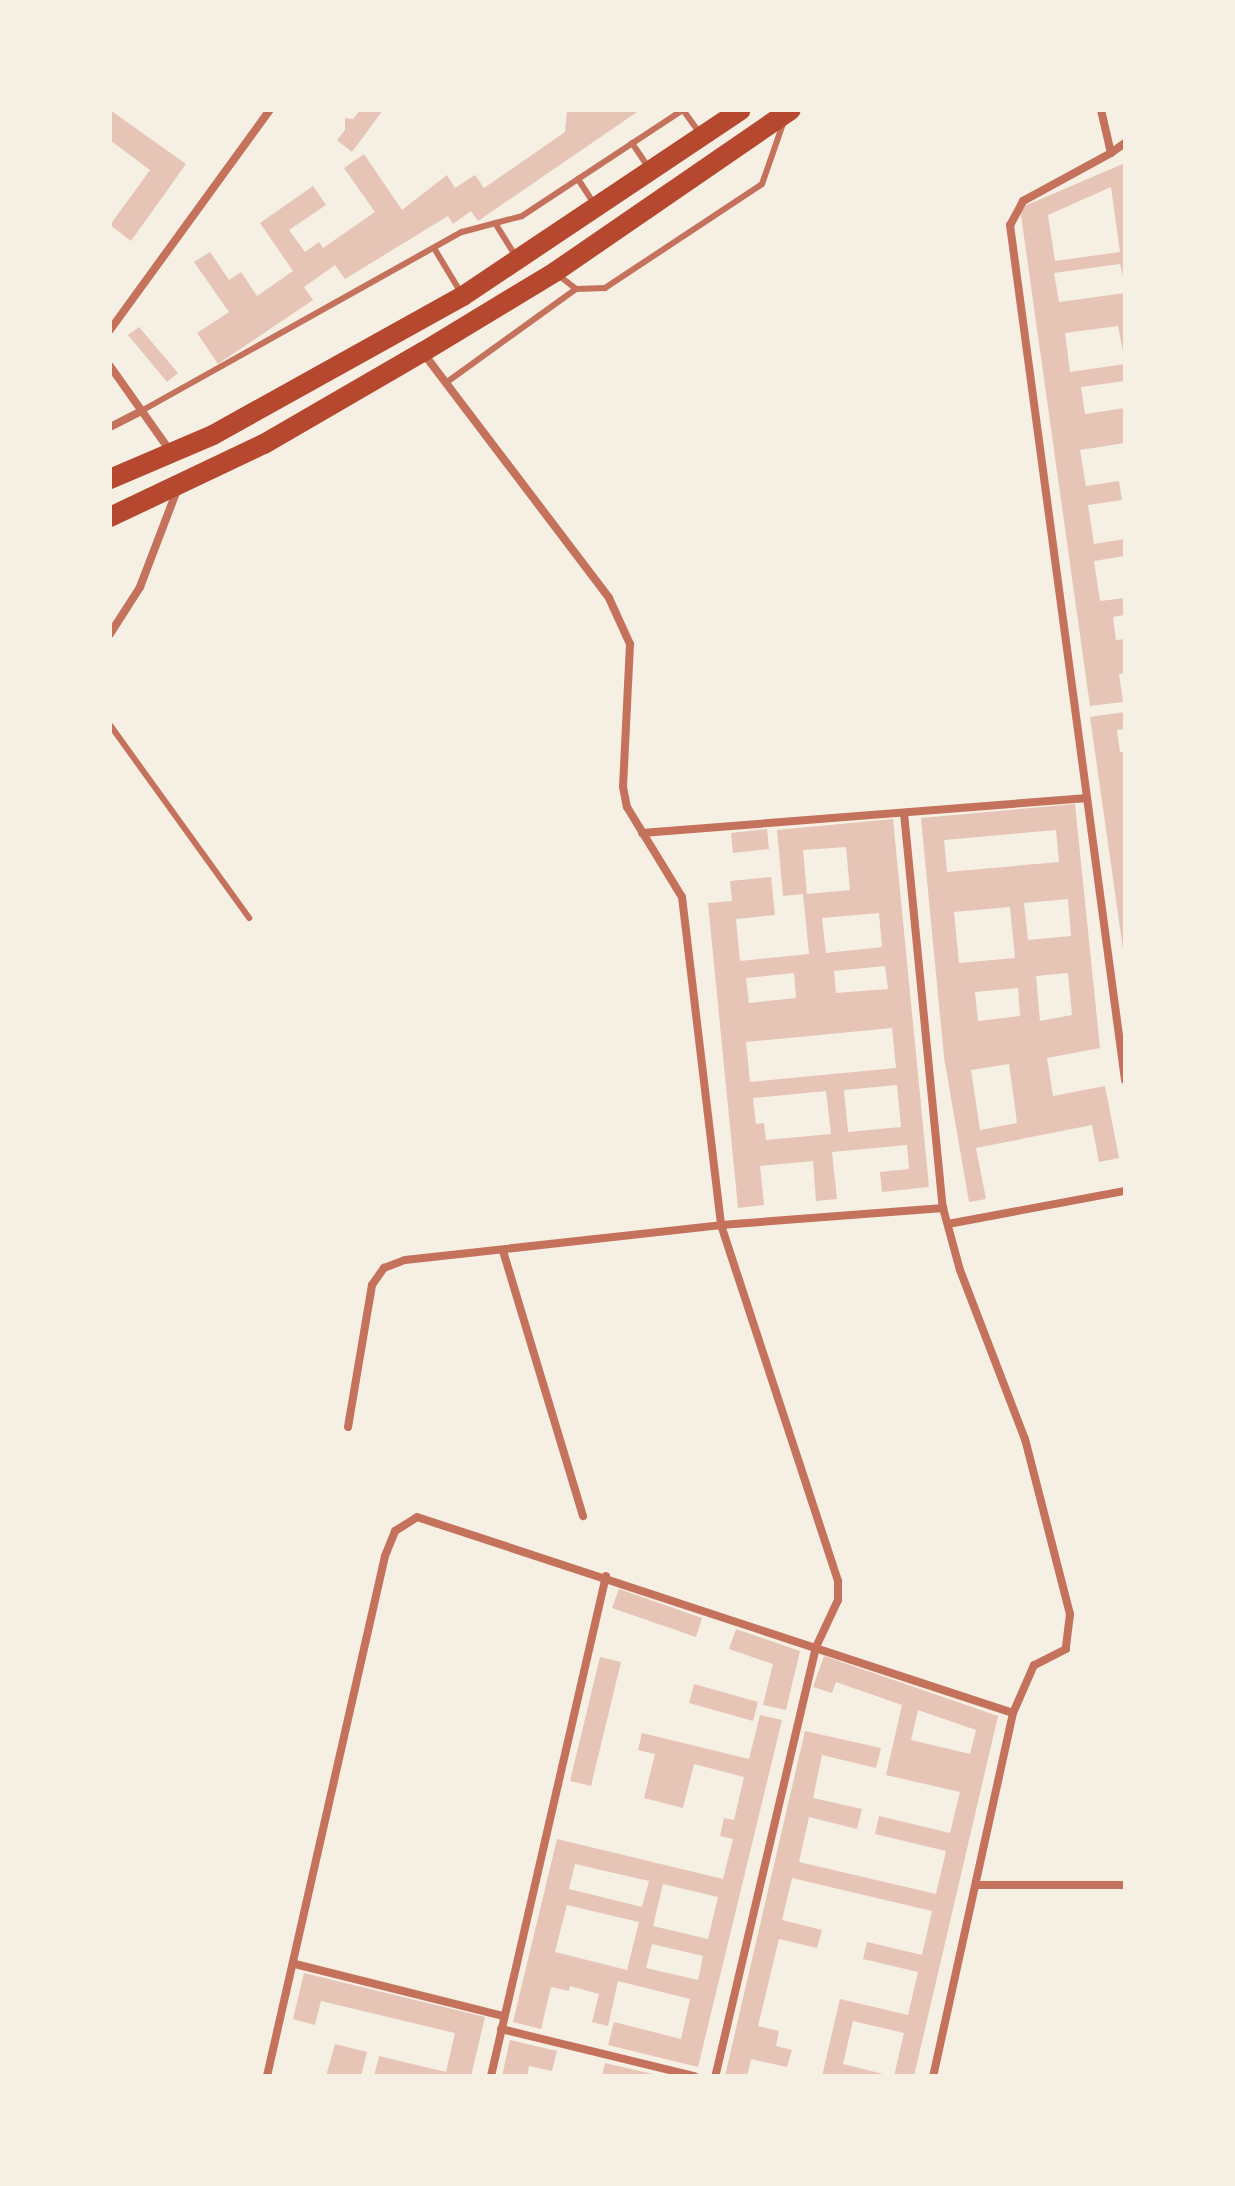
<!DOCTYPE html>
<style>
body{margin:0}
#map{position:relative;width:1235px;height:2186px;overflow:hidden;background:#f6efe4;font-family:Arial,sans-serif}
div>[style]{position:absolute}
.building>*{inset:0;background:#e6c5b7}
.service>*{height:6px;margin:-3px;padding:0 3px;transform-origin:3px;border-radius:3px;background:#c5725c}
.minor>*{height:8px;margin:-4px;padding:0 4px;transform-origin:4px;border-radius:4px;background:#c5725c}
.trunk>*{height:20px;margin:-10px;padding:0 10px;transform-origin:10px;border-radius:10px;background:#b5482f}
span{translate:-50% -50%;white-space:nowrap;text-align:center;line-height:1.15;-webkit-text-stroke:6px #f6efe4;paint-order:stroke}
.frame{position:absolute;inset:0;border:112px solid #f6efe4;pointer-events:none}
</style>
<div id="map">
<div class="building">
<i style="clip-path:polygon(110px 110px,186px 164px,131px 241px,110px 225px,150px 170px,110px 140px)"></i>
<i style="clip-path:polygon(360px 110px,383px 110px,352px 152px,337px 140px,345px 130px,345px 118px,353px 119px)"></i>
<i style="clip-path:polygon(567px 110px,640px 110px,478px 221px,471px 211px,453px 224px,448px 216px,345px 279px,335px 265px,304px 287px,313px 300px,218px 364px,197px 333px,229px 312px,194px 262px,210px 252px,229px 280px,241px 272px,257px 296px,293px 271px,260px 223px,313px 186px,326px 205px,289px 230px,305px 252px,319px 242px,323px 248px,375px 212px,344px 168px,364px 154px,402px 210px,447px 175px,455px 188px,475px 175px,484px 188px,565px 132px)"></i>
<i style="clip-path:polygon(evenodd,1125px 163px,1125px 284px,1120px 264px,1054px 273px,1059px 302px,1125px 293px,1125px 362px,1118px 326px,1065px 333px,1070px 372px,1125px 364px,1125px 381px,1081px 387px,1085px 414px,1125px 408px,1125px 443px,1080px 450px,1086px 486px,1119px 481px,1122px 500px,1088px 505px,1094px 544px,1125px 539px,1125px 556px,1094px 561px,1100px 601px,1125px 598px,1125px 615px,1113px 617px,1116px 640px,1125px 639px,1125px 673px,1119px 674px,1123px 702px,1090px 706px,1020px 208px,1125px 163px,1111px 187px,1120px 252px,1055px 261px,1048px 215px,1111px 187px)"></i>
<i style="clip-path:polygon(139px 327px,178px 373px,167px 382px,128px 335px)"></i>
<i style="clip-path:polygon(1125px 712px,1125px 729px,1117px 730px,1120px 752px,1125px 752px,1123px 949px,1090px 717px)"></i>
<i style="clip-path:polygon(evenodd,1075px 804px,1100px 1048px,1047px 1058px,1053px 1096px,1105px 1086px,1119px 1158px,1099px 1162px,1092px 1125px,976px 1148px,986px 1199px,969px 1202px,944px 1057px,921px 818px,1075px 804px,1056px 830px,1059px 862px,947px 872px,944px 840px,1056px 830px,1075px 804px,1068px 899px,1071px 936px,1028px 940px,1024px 903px,1068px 899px,1075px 804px,1010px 907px,1015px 958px,959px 963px,954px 912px,1010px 907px,1075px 804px,1068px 973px,1072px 1015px,1040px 1021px,1036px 976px,1068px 973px,1075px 804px,1018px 988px,1020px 1016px,978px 1021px,975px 992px,1018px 988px,1075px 804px,1009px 1064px,1017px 1123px,980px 1130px,971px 1070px,1009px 1064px)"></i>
<i style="clip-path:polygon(evenodd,893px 819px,929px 1187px,882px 1192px,880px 1172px,909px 1169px,907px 1145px,832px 1152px,837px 1199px,816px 1201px,813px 1161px,760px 1166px,764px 1205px,738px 1208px,708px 903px,732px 901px,730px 881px,771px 877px,775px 915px,736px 919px,740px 961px,809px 954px,803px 894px,783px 896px,777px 830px,893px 819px,846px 847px,850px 890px,807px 894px,803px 850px,846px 847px,893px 819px,879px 913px,882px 947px,826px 953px,822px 918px,879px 913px,893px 819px,885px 966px,888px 989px,836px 993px,834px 971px,885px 966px,893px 819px,794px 973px,796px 998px,749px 1003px,746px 978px,794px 973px,893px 819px,892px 1028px,896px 1068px,750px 1082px,746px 1042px,892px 1028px,893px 819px,897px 1085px,901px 1127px,848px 1132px,844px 1090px,897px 1085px,893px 819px,826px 1091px,831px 1134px,766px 1140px,764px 1123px,756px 1124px,753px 1098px,826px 1091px)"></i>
<i style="clip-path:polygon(767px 829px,769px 849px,733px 853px,731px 833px)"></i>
<i style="clip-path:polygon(619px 1589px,702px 1618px,696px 1637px,612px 1608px)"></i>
<i style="clip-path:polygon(736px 1629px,800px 1651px,786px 1710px,763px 1705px,773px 1664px,729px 1649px)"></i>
<i style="clip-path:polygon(evenodd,824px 1656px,998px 1716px,914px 2076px,894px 2076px,904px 2033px,853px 2021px,843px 2064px,891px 2076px,822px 2076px,840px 1999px,908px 2015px,918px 1972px,863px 1959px,867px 1942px,922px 1955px,932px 1911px,792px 1878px,782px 1920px,822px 1930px,817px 1948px,779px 1939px,758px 2026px,779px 2031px,776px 2046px,792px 2050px,787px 2067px,751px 2059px,747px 2076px,725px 2076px,805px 1731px,881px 1748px,876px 1768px,822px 1755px,813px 1798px,862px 1809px,857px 1829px,809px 1817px,799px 1862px,936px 1894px,946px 1851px,875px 1834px,879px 1816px,950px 1833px,960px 1792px,886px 1775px,902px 1705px,836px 1682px,832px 1693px,813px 1687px,824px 1656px,918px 1710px,976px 1730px,970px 1754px,911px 1740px,918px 1710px)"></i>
<i style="clip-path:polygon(600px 1657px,621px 1662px,591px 1786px,570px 1781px)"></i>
<i style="clip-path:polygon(694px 1684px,758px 1702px,753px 1721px,689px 1703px)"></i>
<i style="clip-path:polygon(evenodd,760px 1715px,782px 1720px,698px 2067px,608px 2045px,614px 2022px,681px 2039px,690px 1999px,618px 1981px,608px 2026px,592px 2022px,599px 1994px,570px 1986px,569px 1991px,551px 1987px,541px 2029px,513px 2022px,557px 1839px,723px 1879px,733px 1839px,720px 1836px,724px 1818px,734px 1820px,744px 1777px,694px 1764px,683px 1808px,644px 1798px,655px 1754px,638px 1750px,642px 1733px,749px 1759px,760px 1715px,575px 1864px,649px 1881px,642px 1907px,569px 1889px,575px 1864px,760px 1715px,663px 1884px,718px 1897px,708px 1939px,653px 1926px,663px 1884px,760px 1715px,567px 1905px,639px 1922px,627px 1970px,555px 1952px,567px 1905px,760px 1715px,652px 1944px,703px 1956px,698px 1980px,646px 1968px,652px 1944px)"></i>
<i style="clip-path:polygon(304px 1973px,485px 2017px,471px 2076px,374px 2076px,379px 2056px,446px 2072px,455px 2033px,321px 2001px,315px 2025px,293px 2019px)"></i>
<i style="clip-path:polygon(510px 2040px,557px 2051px,552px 2071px,529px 2066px,527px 2076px,502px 2076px)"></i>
<i style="clip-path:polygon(335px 2044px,367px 2052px,361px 2076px,326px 2076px)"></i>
<i style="clip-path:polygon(605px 2063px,657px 2075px,657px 2076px,602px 2076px)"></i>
</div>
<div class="service">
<i style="left:683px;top:110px;width:29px;rotate:54deg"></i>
<i style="left:632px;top:143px;width:30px;rotate:56deg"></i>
<i style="left:578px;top:179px;width:30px;rotate:57deg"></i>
<i style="left:495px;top:223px;width:39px;rotate:58deg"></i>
<i style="left:434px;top:248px;width:52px;rotate:59deg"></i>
<i style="left:557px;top:274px;width:24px;rotate:38deg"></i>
<i style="left:576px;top:289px;width:29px;rotate:-2deg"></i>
<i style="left:605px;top:288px;width:188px;rotate:-33.5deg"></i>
<i style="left:762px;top:184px;width:67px;rotate:-70.8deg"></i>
<i style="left:447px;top:382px;width:159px;rotate:-35.8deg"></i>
<i style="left:143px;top:410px;width:365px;rotate:-29.2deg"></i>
<i style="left:462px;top:232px;width:62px;rotate:-14.9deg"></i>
<i style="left:522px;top:216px;width:193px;rotate:-33.4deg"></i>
<i style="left:110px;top:725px;width:238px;rotate:54.2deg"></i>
</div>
<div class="minor">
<i style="left:1101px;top:110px;width:44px;rotate:76.9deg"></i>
<i style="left:1111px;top:153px;width:100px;rotate:151.4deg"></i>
<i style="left:1023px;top:201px;width:27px;rotate:118deg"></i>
<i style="left:1010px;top:225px;width:863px;rotate:82.34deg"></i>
<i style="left:1111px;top:153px;width:17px;rotate:-36deg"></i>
<i style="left:110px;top:330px;width:272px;rotate:-54deg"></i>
<i style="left:424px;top:354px;width:306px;rotate:52.8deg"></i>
<i style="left:609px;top:598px;width:51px;rotate:65.5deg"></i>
<i style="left:630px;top:644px;width:143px;rotate:92.8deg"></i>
<i style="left:623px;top:787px;width:20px;rotate:79deg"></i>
<i style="left:627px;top:807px;width:105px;rotate:58.6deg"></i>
<i style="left:682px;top:897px;width:330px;rotate:83.2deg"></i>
<i style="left:721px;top:1225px;width:375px;rotate:71.8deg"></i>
<i style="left:838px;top:1581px;width:19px;rotate:90deg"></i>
<i style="left:838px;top:1600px;width:52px;rotate:115.1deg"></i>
<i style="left:816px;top:1647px;width:441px;rotate:103.2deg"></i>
<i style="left:110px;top:366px;width:105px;rotate:54.7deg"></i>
<i style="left:110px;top:427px;width:37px;rotate:-27deg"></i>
<i style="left:110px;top:634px;width:56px;rotate:-57.4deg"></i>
<i style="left:140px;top:587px;width:104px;rotate:-69.1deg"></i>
<i style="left:904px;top:813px;width:397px;rotate:84.4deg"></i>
<i style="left:943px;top:1208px;width:64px;rotate:74.7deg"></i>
<i style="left:960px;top:1270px;width:181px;rotate:69deg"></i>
<i style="left:1025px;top:1439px;width:181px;rotate:75.6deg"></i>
<i style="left:1070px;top:1614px;width:35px;rotate:97deg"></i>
<i style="left:1066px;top:1649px;width:36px;rotate:153deg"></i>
<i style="left:1034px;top:1665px;width:52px;rotate:113.6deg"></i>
<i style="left:642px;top:833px;width:444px;rotate:-4.5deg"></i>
<i style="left:948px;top:1224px;width:180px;rotate:-10.6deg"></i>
<i style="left:503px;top:1251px;width:277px;rotate:73.2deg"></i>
<i style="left:348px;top:1427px;width:144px;rotate:-80.4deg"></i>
<i style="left:372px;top:1285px;width:21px;rotate:-55deg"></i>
<i style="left:384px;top:1268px;width:22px;rotate:-21deg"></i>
<i style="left:405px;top:1260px;width:318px;rotate:-6.3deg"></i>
<i style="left:721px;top:1225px;width:223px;rotate:-4.4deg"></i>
<i style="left:977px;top:1885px;width:148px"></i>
<i style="left:295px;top:1964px;width:214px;rotate:14deg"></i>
<i style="left:501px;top:2029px;width:199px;rotate:13.7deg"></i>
<i style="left:267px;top:2076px;width:533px;rotate:-77.21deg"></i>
<i style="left:385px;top:1556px;width:27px;rotate:-68deg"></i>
<i style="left:395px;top:1531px;width:26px;rotate:-32deg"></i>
<i style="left:417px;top:1517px;width:627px;rotate:18.2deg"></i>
<i style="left:1013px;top:1713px;width:372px;rotate:102.4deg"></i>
<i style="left:491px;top:2076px;width:513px;rotate:-77.05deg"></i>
</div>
<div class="trunk">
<i style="left:110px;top:479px;width:112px;rotate:-23.1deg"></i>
<i style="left:213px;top:435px;width:286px;rotate:-29.1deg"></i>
<i style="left:463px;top:296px;width:334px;rotate:-33.8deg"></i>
<i style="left:110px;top:517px;width:170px;rotate:-25.4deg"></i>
<i style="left:264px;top:444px;width:184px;rotate:-30.1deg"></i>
<i style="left:423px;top:352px;width:154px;rotate:-31.2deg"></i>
<i style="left:555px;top:272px;width:286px;rotate:-34.5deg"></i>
</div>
<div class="frame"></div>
</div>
